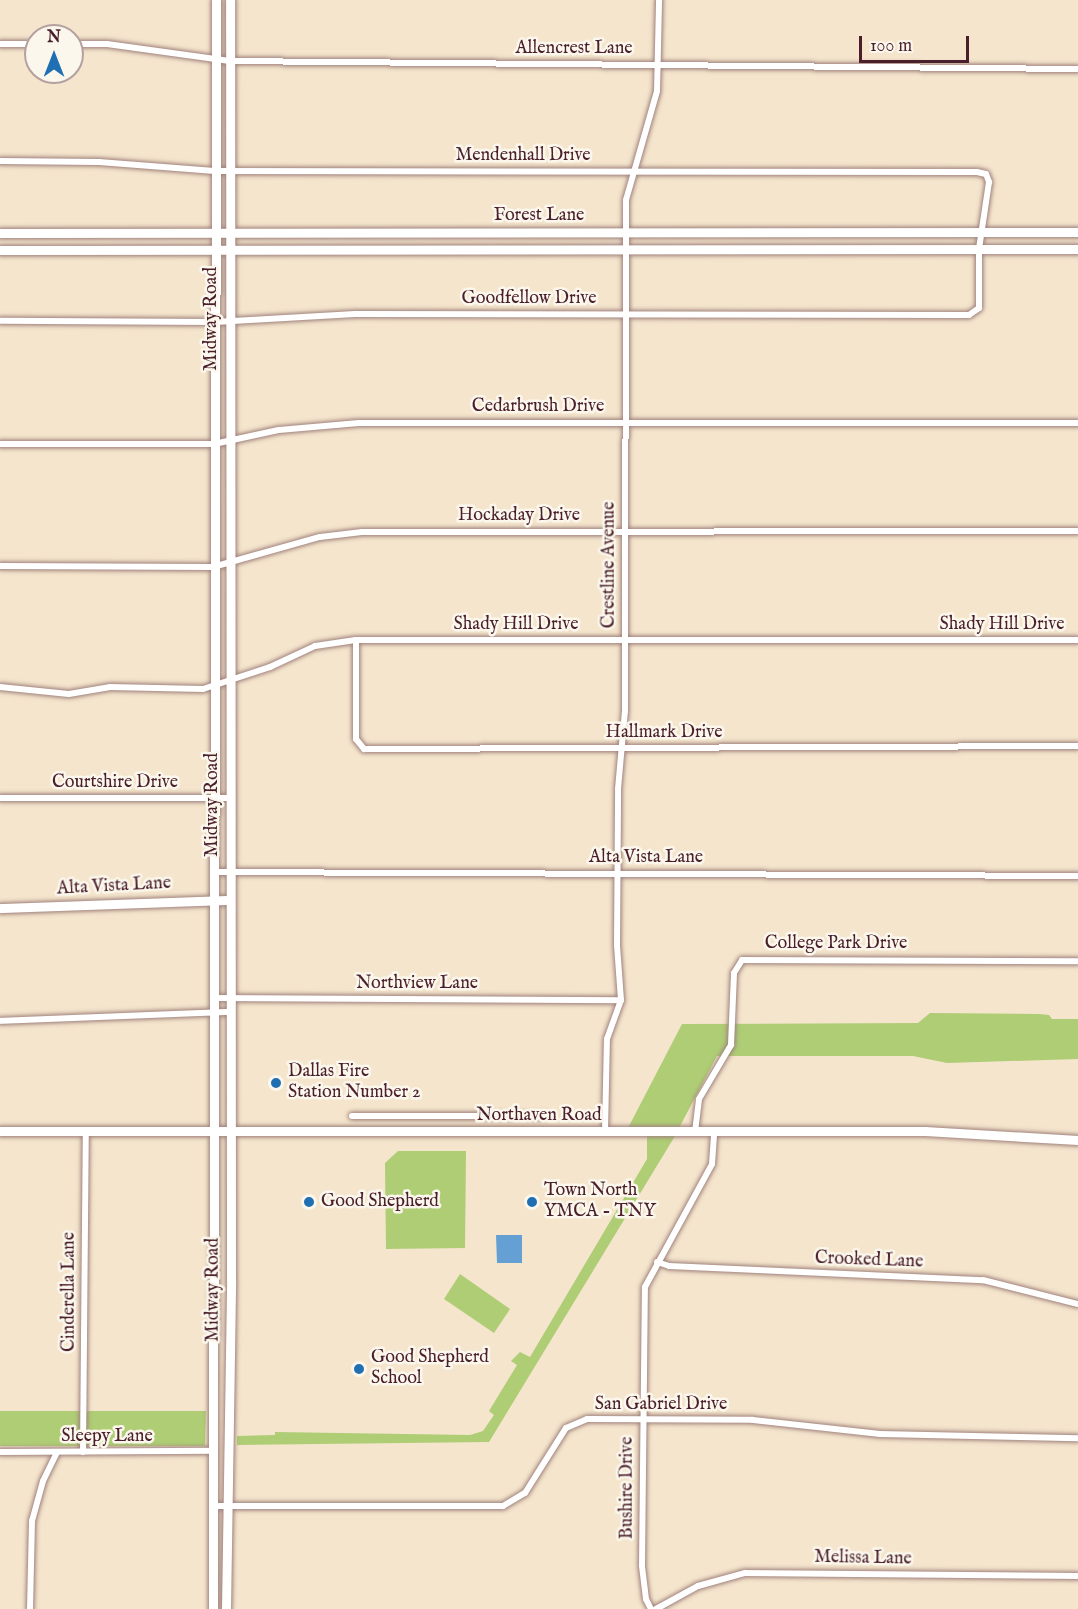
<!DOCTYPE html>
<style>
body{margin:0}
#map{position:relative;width:1078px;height:1609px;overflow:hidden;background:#f5e5cd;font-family:"IM FELL English",serif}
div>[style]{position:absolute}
.green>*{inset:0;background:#aecd75}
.water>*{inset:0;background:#65a0d5}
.roads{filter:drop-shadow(0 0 2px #a0827c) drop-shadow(0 0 2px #a0827c)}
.street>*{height:6px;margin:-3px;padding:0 3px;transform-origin:3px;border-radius:3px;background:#fff}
.secondary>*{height:9px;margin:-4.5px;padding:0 4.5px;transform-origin:4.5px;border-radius:4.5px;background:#fff}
.dots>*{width:16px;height:16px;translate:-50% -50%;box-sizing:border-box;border:3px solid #fbf7ec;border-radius:50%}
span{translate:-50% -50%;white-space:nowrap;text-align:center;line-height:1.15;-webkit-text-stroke:5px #fbf7ec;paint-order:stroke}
.street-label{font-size:18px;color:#4a1f2b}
.poi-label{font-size:18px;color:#4a1f2b}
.left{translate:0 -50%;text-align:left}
.north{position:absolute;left:24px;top:24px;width:60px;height:60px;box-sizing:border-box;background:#fbf7ec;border:2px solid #b4a19f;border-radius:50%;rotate:0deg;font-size:16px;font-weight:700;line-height:24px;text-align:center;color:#4a1f2b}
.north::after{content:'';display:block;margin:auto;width:21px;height:27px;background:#1f6fb2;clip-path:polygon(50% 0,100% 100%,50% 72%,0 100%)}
.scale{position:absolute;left:859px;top:36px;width:110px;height:27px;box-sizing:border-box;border:3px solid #4a1f2b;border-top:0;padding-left:8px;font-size:18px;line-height:21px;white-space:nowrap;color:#4a1f2b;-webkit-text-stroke:4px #fbf7ec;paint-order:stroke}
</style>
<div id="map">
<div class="green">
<i style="clip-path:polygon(930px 1013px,1039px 1014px,1049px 1015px,1052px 1019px,1078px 1019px,1078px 1059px,947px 1063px,913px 1056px,717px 1056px,679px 1128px,628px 1128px,682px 1024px,918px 1023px)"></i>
<i style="clip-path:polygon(647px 1136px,675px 1136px,489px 1442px,237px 1445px,237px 1436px,275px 1435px,275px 1432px,470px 1435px,483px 1431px,494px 1415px,489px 1411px,517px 1365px,511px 1361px,520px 1352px,530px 1357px,647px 1159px)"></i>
<i style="clip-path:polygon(398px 1151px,466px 1151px,465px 1248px,386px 1249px,385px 1163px)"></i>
<i style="clip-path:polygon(460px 1274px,510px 1309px,494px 1333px,444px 1299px)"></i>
<i style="clip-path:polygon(0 1411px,206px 1411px,205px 1446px,0 1446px)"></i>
</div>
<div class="water">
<i style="clip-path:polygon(496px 1235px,522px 1235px,522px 1263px,497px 1263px)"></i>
</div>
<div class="roads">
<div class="street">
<i style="left:0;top:44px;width:36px"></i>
<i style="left:72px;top:44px;width:35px"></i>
<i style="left:107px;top:44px;width:124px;rotate:7.9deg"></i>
<i style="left:230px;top:61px;width:848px;rotate:0.54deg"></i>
<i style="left:0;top:161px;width:99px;rotate:0.6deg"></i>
<i style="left:99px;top:162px;width:116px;rotate:4.4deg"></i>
<i style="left:215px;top:171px;width:762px;rotate:0.08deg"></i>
<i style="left:977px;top:172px;width:9px;rotate:13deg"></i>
<i style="left:986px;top:174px;width:9px;rotate:69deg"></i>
<i style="left:989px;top:182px;width:68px;rotate:98.5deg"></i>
<i style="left:979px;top:249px;width:59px;rotate:90deg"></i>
<i style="left:979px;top:308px;width:12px;rotate:145deg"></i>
<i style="left:969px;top:315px;width:614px;rotate:-179.91deg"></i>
<i style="left:355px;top:314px;width:140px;rotate:176.7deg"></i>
<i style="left:215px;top:322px;width:215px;rotate:-179.7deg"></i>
<i style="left:0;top:444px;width:214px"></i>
<i style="left:214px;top:444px;width:66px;rotate:-12.2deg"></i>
<i style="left:279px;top:430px;width:80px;rotate:-5deg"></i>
<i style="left:359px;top:423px;width:719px"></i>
<i style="left:0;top:566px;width:213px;rotate:0.3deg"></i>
<i style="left:213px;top:567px;width:111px;rotate:-15.7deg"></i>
<i style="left:320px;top:537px;width:42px;rotate:-6.8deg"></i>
<i style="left:362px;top:532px;width:716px;rotate:-0.08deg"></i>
<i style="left:356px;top:640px;width:99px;rotate:90deg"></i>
<i style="left:356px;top:739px;width:13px;rotate:51deg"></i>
<i style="left:364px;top:749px;width:714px;rotate:-0.24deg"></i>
<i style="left:0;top:687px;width:69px;rotate:5.8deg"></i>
<i style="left:69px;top:694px;width:42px;rotate:-9.7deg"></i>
<i style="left:110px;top:687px;width:93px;rotate:1.2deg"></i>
<i style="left:203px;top:689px;width:71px;rotate:-18.2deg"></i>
<i style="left:270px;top:667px;width:50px;rotate:-25deg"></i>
<i style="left:315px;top:646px;width:41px;rotate:-8.3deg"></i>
<i style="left:356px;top:640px;width:722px"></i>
<i style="left:0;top:798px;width:229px"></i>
<i style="left:213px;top:872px;width:865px;rotate:0.26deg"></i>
<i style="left:214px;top:998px;width:407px;rotate:0.3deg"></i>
<i style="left:0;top:1021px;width:229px;rotate:-2.3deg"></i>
<i style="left:352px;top:1116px;width:192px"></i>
<i style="left:605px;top:1132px;width:93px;rotate:-88.8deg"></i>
<i style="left:607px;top:1039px;width:41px;rotate:-70.3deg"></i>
<i style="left:621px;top:1000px;width:55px;rotate:-94.2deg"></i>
<i style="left:617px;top:945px;width:156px;rotate:-89.6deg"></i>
<i style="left:618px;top:789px;width:78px;rotate:-84.9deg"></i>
<i style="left:625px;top:711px;width:511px;rotate:-89.89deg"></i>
<i style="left:626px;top:200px;width:113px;rotate:-74.1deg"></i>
<i style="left:657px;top:91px;width:91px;rotate:-88.7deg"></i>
<i style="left:695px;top:1132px;width:33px;rotate:-83deg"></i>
<i style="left:699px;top:1099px;width:63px;rotate:-59.3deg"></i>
<i style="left:731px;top:1045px;width:72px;rotate:-87.6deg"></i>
<i style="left:734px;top:973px;width:15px;rotate:-58deg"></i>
<i style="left:742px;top:960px;width:336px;rotate:0.2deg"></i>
<i style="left:657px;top:1262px;width:13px;rotate:18deg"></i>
<i style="left:669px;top:1266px;width:314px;rotate:2.6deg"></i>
<i style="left:983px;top:1280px;width:98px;rotate:14.2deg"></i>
<i style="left:0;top:1452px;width:214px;rotate:-0.3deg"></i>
<i style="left:83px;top:1452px;width:320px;rotate:-89.5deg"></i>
<i style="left:213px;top:1506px;width:290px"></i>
<i style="left:503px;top:1506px;width:26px;rotate:-31deg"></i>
<i style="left:525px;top:1493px;width:77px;rotate:-57.8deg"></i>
<i style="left:566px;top:1428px;width:23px;rotate:-23deg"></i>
<i style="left:587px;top:1419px;width:166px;rotate:0.3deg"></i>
<i style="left:753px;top:1420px;width:128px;rotate:6.3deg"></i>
<i style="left:880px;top:1434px;width:198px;rotate:1.2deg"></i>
<i style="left:30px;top:1609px;width:88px;rotate:-88.7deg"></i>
<i style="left:32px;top:1521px;width:41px;rotate:-74.6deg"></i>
<i style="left:43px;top:1481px;width:32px;rotate:-64deg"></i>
<i style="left:651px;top:1609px;width:11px;rotate:-117deg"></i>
<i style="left:646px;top:1599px;width:34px;rotate:-97deg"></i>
<i style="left:642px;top:1565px;width:278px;rotate:-89.4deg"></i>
<i style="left:645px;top:1287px;width:140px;rotate:-61.4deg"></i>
<i style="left:712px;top:1164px;width:32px;rotate:-86deg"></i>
<i style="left:656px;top:1609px;width:48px;rotate:-28.7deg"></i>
<i style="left:698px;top:1586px;width:49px;rotate:-15.5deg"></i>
<i style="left:745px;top:1573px;width:333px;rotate:0.5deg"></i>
</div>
<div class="secondary">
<i style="left:0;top:233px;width:1078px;rotate:-0.05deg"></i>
<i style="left:0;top:250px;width:1078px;rotate:-0.05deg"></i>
<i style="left:0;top:908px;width:229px;rotate:-2deg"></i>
<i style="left:0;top:1131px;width:925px"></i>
<i style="left:925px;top:1131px;width:153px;rotate:3.4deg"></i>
<i style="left:213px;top:1609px;width:1609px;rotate:-89.89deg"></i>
<i style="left:226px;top:1609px;width:329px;rotate:-89.1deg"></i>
<i style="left:231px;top:1280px;width:1280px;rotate:-90.04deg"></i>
</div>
</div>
<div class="dots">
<i style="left:276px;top:1083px;background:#1f6fb2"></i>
<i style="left:309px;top:1202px;background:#1f6fb2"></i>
<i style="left:532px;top:1202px;background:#1f6fb2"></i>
<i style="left:359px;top:1369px;background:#1f6fb2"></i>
</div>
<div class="street-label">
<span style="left:574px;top:49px">Allencrest Lane</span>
<span style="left:523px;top:156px">Mendenhall Drive</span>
<span style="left:539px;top:216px">Forest Lane</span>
<span style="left:529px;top:299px">Goodfellow Drive</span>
<span style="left:212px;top:319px;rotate:-90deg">Midway Road</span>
<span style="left:538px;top:407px">Cedarbrush Drive</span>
<span style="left:519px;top:516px">Hockaday Drive</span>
<span style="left:610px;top:565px;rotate:-90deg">Crestline Avenue</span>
<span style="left:516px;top:625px">Shady Hill Drive</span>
<span style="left:1002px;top:625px">Shady Hill Drive</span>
<span style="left:664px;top:733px">Hallmark Drive</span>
<span style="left:115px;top:783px">Courtshire Drive</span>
<span style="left:213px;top:805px;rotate:-90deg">Midway Road</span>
<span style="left:646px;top:858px">Alta Vista Lane</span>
<span style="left:114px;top:887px;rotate:-3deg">Alta Vista Lane</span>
<span style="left:836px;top:944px">College Park Drive</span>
<span style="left:417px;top:984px">Northview Lane</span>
<span style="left:539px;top:1116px">Northaven Road</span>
<span style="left:869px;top:1261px;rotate:2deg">Crooked Lane</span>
<span style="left:214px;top:1290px;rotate:-90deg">Midway Road</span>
<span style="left:70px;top:1292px;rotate:-90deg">Cinderella Lane</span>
<span style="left:661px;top:1405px">San Gabriel Drive</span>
<span style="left:107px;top:1437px">Sleepy Lane</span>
<span style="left:628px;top:1488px;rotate:-90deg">Bushire Drive</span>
<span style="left:863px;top:1559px;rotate:1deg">Melissa Lane</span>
</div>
<div class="poi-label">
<span class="left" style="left:288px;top:1083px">Dallas Fire<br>Station Number 2</span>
<span class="left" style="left:544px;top:1202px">Town North<br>YMCA - TNY</span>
<span class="left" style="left:321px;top:1202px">Good Shepherd</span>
<span class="left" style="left:371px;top:1369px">Good Shepherd<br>School</span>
</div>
<div class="north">N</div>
<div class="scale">100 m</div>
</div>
